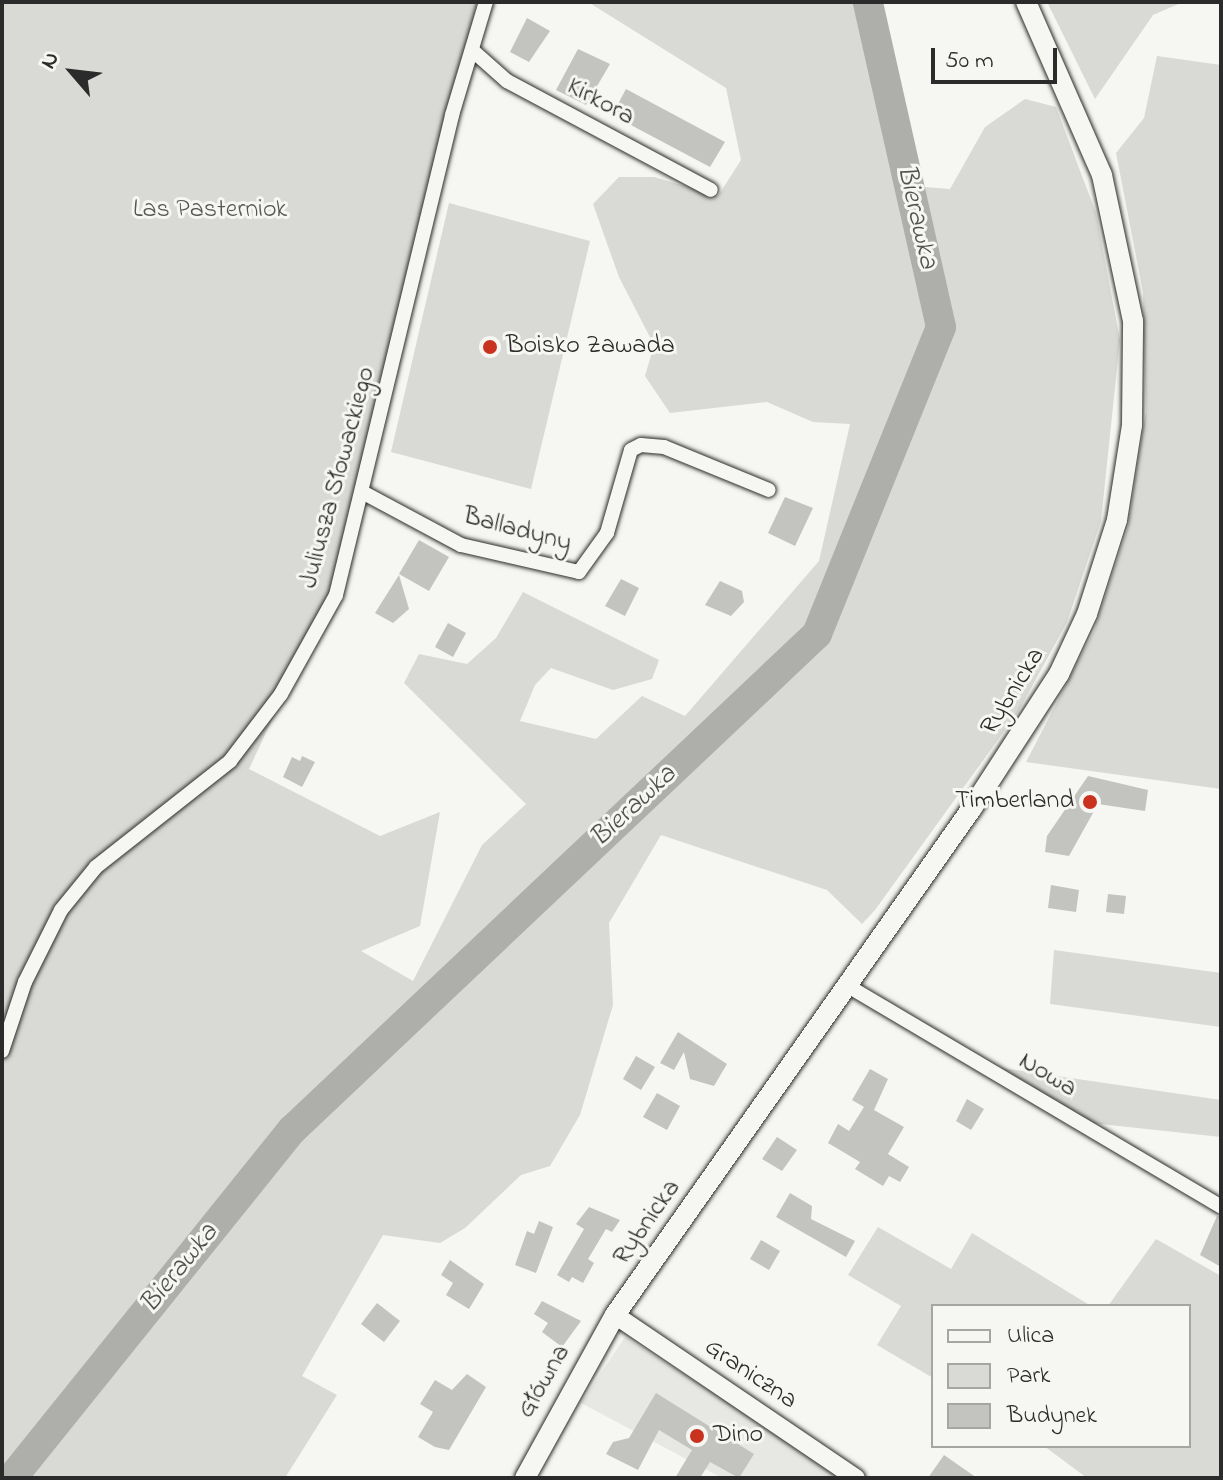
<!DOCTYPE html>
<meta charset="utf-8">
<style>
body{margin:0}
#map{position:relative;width:1223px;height:1480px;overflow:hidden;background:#f6f6f2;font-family:"Indie Flower",sans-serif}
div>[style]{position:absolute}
.built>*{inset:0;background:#e7e7e3}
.green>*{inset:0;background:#d9d9d5}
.river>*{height:30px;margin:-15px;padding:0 15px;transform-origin:15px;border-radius:15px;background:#aeaeab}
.building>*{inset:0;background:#c3c3c0}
.roads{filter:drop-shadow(0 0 2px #2b2b2b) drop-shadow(0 0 2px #2b2b2b)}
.minor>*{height:14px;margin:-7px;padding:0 7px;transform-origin:7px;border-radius:7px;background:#f6f6f2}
.tertiary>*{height:18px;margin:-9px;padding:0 9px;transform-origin:9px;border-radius:9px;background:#f6f6f2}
.secondary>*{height:20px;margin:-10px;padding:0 10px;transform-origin:10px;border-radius:10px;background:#f6f6f2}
.dots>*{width:22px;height:22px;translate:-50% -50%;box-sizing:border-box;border:4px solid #f6f6f2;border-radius:50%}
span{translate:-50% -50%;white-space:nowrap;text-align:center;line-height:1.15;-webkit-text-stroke:6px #f6f6f2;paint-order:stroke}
.street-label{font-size:26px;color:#2b2b2b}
.park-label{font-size:26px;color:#565656}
.poi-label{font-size:26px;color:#2b2b2b}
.left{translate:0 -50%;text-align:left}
.right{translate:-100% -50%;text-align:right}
.water-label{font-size:28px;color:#525251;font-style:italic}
.frame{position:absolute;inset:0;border:4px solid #2b2b2b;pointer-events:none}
.legend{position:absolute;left:931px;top:1304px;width:260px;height:144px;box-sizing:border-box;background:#f6f6f2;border:2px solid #a5a5a2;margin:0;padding:10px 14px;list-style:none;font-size:24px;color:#2b2b2b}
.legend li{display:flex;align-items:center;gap:16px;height:40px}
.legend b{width:40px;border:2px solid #a5a5a2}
.north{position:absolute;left:32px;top:32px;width:80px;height:80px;-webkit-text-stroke:6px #f6f6f2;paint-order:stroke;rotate:298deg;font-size:22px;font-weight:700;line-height:32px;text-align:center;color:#2b2b2b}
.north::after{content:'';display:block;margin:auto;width:28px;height:36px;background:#2b2b2b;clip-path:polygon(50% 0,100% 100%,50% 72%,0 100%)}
.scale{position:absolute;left:931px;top:48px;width:126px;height:36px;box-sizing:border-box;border:4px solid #2b2b2b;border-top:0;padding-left:10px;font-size:24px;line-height:28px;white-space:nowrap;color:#2b2b2b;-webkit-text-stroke:6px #f6f6f2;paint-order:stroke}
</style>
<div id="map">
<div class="built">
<i style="clip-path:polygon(625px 1337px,792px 1443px,841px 1478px,722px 1478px,581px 1403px)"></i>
</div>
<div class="green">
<i style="clip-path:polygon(2px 2px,477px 2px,335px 585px,249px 769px,380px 836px,440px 812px,420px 926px,361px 951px,413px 981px,482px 845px,526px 804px,404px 683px,419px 654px,467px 664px,496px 638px,523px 592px,659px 660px,652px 679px,613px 690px,551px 668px,535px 685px,520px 721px,596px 739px,642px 696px,685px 716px,819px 561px,850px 424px,813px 422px,767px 402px,670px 413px,645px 376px,654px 345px,619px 277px,593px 204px,619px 177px,654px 177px,718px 196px,741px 160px,726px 88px,588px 2px,859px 2px,899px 185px,950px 189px,985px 127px,1025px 99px,1056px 107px,1096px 213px,1120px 340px,1101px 521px,1067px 622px,1018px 712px,875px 910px,862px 924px,827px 890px,661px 835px,609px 923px,613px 1005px,580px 1115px,550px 1166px,521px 1175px,465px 1228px,440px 1243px,383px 1235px,302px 1376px,337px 1395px,285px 1478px,13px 1478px,143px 1331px,106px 1355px,2px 1474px)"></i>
<i style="clip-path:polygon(1047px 2px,1183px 2px,1153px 15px,1095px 99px)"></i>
<i style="clip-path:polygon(1157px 56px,1221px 65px,1221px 789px,1026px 762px,1094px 631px,1128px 527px,1146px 411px,1143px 292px,1116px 153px,1144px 118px)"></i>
<i style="clip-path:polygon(449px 203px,590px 241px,531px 489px,391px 452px)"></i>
<i style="clip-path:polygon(1054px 950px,1221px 973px,1221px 1027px,1050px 1004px)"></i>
<i style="clip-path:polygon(1002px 1068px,1221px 1100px,1221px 1137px,1091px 1123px)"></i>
<i style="clip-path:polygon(878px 1227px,951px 1269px,972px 1233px,1091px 1306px,933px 1306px,933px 1378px,877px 1345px,901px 1306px,848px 1275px)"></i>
<i style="clip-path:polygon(1156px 1239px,1221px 1276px,1221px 1478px,1087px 1478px,1044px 1446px,1189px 1446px,1189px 1306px,1108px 1306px)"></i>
</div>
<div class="river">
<i style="left:12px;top:1478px;width:447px;rotate:-51.2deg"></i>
<i style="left:292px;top:1130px;width:722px;rotate:-43.37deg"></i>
<i style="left:817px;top:634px;width:331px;rotate:-68deg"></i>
<i style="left:941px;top:327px;width:333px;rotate:-102.7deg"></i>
</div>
<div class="building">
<i style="clip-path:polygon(527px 18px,550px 31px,529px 62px,510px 52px)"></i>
<i style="clip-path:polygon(578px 49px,610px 64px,586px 105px,556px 90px)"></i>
<i style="clip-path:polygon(626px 89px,725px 142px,710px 167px,612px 115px)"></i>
<i style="clip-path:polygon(785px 497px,813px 508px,795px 546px,768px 533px)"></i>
<i style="clip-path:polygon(419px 540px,449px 557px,429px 591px,399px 574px)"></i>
<i style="clip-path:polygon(399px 575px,409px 609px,393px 623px,375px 613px)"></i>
<i style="clip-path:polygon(621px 579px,639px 588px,625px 616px,605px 606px)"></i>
<i style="clip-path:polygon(720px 581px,742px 591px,744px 602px,731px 616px,705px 605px)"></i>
<i style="clip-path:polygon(448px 623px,466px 633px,453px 657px,435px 647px)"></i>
<i style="clip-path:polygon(302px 756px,315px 762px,302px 787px,283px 777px,292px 757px,300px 761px)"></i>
<i style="clip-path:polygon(1088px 776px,1148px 790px,1145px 811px,1098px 804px,1069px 856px,1045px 852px,1047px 836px)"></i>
<i style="clip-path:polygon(1051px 885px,1079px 890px,1076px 912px,1048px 908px)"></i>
<i style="clip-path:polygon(1108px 894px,1126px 896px,1124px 914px,1106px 912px)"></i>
<i style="clip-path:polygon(678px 1032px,727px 1064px,714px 1086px,690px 1079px,684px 1052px,674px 1070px,660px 1063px)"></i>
<i style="clip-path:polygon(636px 1056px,655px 1067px,641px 1090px,623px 1079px)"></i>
<i style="clip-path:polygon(870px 1069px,888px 1079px,874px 1110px,904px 1127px,888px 1154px,909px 1167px,900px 1182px,889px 1176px,883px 1186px,855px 1169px,860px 1162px,828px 1143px,838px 1124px,849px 1131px,864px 1107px,852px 1100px)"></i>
<i style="clip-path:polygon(657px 1093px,680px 1106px,667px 1130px,643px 1117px)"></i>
<i style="clip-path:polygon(967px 1099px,984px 1109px,971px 1130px,956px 1121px)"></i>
<i style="clip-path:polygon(777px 1137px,797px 1150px,782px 1171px,762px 1159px)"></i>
<i style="clip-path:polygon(790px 1193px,812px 1206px,811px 1219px,855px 1241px,846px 1257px,776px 1217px)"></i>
<i style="clip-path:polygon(589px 1207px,620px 1220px,612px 1232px,606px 1229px,588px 1259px,594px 1263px,583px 1283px,572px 1277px,569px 1282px,557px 1275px,584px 1229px,576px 1224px)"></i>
<i style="clip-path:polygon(1217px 1216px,1221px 1217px,1221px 1267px,1200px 1255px)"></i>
<i style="clip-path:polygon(539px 1221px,553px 1227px,536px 1273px,515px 1265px,527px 1231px,534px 1234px)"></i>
<i style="clip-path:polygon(761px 1240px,780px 1251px,769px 1270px,750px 1259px)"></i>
<i style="clip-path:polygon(450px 1260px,484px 1284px,469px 1309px,446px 1295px,453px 1283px,441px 1275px)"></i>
<i style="clip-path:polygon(542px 1301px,581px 1321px,562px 1347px,542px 1332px,548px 1323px,534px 1314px)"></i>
<i style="clip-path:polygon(377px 1303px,400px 1321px,384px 1342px,361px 1324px)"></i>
<i style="clip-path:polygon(467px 1374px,486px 1387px,449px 1450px,435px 1447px,418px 1437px,433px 1412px,420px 1404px,435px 1380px,452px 1390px)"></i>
<i style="clip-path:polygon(656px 1393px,754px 1454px,739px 1478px,710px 1462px,700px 1478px,675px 1478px,692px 1450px,659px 1430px,638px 1470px,606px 1454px,613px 1442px,629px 1438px)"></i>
<i style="clip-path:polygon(944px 1455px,977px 1478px,928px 1478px)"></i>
</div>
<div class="roads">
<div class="minor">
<i style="left:472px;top:50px;width:47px;rotate:41.5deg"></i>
<i style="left:507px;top:81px;width:231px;rotate:28.1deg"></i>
<i style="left:364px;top:493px;width:110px;rotate:28.2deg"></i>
<i style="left:461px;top:545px;width:121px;rotate:12.9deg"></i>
<i style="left:579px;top:572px;width:48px;rotate:-54.3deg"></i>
<i style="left:607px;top:533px;width:86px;rotate:-73.9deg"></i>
<i style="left:631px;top:450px;width:11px;rotate:-27deg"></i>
<i style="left:641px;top:445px;width:23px;rotate:5deg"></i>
<i style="left:664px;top:447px;width:113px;rotate:22.3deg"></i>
<i style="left:848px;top:986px;width:434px;rotate:30.6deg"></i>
<i style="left:2px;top:1051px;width:73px;rotate:-71.6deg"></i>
<i style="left:25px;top:982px;width:80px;rotate:-63.4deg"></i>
<i style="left:61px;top:910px;width:55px;rotate:-50.9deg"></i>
<i style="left:96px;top:867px;width:171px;rotate:-38.3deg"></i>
<i style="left:230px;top:761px;width:84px;rotate:-52.7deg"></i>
<i style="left:281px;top:694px;width:113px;rotate:-60.9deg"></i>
<i style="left:336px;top:595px;width:494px;rotate:-76.4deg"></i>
<i style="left:452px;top:115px;width:118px;rotate:-73.3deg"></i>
</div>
<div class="tertiary">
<i style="left:615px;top:1315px;width:291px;rotate:34.1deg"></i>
</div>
<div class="secondary">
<i style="left:525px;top:1478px;width:186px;rotate:-61.1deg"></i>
<i style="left:615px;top:1315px;width:620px;rotate:-54.85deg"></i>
<i style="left:972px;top:808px;width:160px;rotate:-57deg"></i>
<i style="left:1059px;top:674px;width:66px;rotate:-65deg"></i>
<i style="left:1087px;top:614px;width:99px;rotate:-72.3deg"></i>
<i style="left:1117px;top:520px;width:96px;rotate:-81deg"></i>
<i style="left:1132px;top:425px;width:104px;rotate:-89.4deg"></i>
<i style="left:1133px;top:321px;width:149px;rotate:-102deg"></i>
<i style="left:1102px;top:175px;width:189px;rotate:-113.7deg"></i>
</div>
</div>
<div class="dots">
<i style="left:490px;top:347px;background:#c8321e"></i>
<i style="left:1090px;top:802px;background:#c8321e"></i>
<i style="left:697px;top:1436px;background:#c8321e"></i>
</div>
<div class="street-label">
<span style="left:600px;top:103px;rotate:28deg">Kirkora</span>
<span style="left:339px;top:478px;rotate:-75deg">Juliusza Słowackiego</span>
<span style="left:517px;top:531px;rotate:15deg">Balladyny</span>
<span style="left:1014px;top:692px;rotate:-58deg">Rybnicka</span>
<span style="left:1047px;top:1076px;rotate:31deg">Nowa</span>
<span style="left:648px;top:1223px;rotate:-55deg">Rybnicka</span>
<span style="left:750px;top:1375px;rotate:34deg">Graniczna</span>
<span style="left:545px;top:1382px;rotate:-60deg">Główna</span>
</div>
<div class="park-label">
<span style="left:210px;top:211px">Las Pasterniok</span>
</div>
<div class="poi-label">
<span class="left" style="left:506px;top:347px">Boisko Zawada</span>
<span class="right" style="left:1074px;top:802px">Timberland</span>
<span class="left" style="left:713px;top:1436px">Dino</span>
</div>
<div class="water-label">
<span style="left:916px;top:217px;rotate:77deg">Bierawka</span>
<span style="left:634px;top:807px;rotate:-43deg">Bierawka</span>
<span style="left:180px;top:1269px;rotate:-51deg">Bierawka</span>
</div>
<div class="frame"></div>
<ul class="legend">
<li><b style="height:10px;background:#f6f6f2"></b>Ulica</li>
<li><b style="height:22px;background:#d9d9d5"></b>Park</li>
<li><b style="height:22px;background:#c3c3c0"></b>Budynek</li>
</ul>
<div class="north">N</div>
<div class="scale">50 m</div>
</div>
